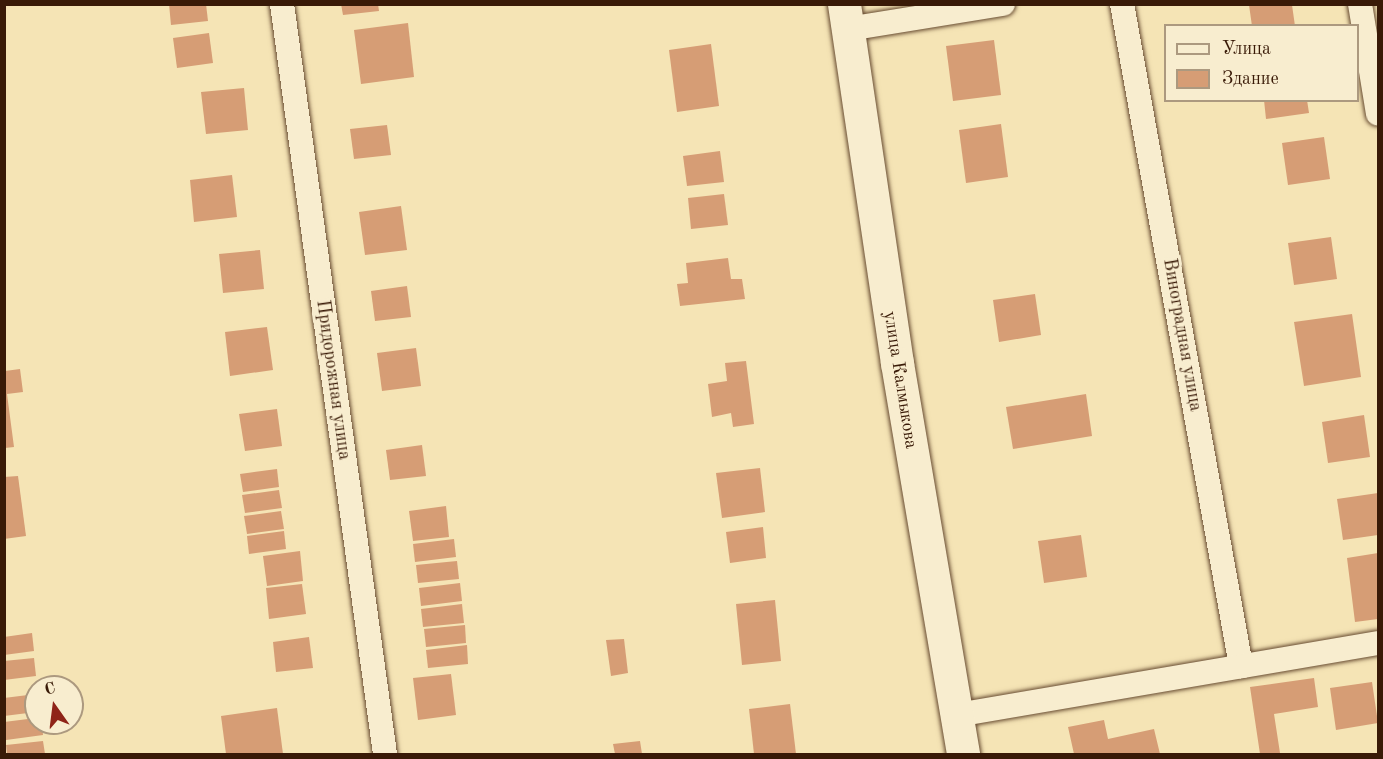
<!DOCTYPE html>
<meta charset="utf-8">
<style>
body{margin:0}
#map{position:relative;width:1383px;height:759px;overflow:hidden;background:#f5e4b5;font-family:"Old Standard TT",serif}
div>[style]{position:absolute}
.building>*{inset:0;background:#d69d75}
.roads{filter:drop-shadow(0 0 2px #684c32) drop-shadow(0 0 2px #684c32)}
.minor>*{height:24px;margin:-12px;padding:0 12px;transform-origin:12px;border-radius:12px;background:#f8edcf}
.secondary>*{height:33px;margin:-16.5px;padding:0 16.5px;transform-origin:16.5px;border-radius:16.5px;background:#f8edcf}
span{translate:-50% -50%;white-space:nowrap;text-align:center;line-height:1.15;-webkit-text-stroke:6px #f8edcf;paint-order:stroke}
.street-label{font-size:18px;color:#391a07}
.frame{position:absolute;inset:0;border:6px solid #391a07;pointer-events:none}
.legend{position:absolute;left:1164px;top:24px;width:195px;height:78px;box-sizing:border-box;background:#f8edcf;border:2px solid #ac997f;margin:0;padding:8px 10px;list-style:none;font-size:18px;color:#391a07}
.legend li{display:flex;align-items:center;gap:12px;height:30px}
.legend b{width:30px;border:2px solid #ac997f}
.north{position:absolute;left:24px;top:675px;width:60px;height:60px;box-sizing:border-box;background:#f8edcf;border:2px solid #ac997f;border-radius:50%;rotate:346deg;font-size:16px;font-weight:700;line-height:24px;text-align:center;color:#391a07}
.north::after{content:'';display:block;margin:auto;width:21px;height:27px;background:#8f2418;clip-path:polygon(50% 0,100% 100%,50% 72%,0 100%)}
</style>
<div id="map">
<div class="building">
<i style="clip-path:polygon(169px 4px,206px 4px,208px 21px,171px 25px)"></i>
<i style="clip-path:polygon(341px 4px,378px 4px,379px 11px,343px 15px)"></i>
<i style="clip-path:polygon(1249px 5px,1292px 5px,1295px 26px,1252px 26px)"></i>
<i style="clip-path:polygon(408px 23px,414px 77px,361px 84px,354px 30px)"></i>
<i style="clip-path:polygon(209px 33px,213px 63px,177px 68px,173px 38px)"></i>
<i style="clip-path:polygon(994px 40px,1001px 95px,953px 101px,946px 46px)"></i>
<i style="clip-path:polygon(711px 44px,719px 106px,677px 112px,669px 50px)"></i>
<i style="clip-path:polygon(244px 88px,248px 130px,206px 134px,201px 92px)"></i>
<i style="clip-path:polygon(1264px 100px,1307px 100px,1309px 113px,1266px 119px)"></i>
<i style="clip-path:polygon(1001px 124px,1008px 177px,966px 183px,959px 130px)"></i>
<i style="clip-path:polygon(387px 125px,391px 155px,354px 159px,350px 129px)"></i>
<i style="clip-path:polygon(1324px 137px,1330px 179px,1288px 185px,1282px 143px)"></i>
<i style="clip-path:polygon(720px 151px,724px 182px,687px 186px,683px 156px)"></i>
<i style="clip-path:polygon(232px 175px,237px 217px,194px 222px,190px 180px)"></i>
<i style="clip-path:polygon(724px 194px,728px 225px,691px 229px,688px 198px)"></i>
<i style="clip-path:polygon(401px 206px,407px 250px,365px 255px,359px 212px)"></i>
<i style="clip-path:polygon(1331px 237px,1337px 279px,1294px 285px,1288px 243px)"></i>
<i style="clip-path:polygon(260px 250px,264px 289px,223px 293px,219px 254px)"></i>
<i style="clip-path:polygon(728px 258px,731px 279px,742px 279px,745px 299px,680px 306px,677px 284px,688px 283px,686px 263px)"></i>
<i style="clip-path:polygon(407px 286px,411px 317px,375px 321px,371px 291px)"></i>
<i style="clip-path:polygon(1035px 294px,1041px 335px,999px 342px,993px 300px)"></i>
<i style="clip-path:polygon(1352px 314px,1361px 377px,1304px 386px,1294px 322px)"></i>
<i style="clip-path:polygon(267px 327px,273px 370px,230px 376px,225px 332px)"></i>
<i style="clip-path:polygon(416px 348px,421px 386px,382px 391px,377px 353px)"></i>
<i style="clip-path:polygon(746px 361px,754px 424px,733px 427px,731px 413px,712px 417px,708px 384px,727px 381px,725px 363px)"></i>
<i style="clip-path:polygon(20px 369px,23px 392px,7px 394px,14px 447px,5px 448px,5px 371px)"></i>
<i style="clip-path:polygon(1086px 394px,1092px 436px,1013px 449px,1006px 407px)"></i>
<i style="clip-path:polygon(277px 409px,282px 446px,245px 451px,239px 414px)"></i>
<i style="clip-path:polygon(1364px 415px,1370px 457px,1328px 463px,1322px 422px)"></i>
<i style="clip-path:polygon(422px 445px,426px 476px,390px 480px,386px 450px)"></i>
<i style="clip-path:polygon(760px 468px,765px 512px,722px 518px,716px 473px)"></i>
<i style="clip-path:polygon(277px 469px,279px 487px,243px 492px,240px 474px)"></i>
<i style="clip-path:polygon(18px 476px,26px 536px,4px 539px,4px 477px)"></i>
<i style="clip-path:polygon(279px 490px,282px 508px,245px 513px,242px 495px)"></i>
<i style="clip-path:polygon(1378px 493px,1378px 535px,1343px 540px,1337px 499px)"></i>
<i style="clip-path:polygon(446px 506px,449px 537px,413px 541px,409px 511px)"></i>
<i style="clip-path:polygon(281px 511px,284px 529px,247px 534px,244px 516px)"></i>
<i style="clip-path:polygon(763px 527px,766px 558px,730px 563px,726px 532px)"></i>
<i style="clip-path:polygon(284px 531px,286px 549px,249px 554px,247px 536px)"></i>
<i style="clip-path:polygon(1081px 535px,1087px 577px,1044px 583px,1038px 541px)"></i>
<i style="clip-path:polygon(454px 539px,456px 557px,415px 562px,413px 544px)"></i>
<i style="clip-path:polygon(300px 551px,303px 581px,267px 586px,263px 556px)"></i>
<i style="clip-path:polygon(1378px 553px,1378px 619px,1355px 622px,1347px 558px)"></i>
<i style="clip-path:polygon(457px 561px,459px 579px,418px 583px,416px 565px)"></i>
<i style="clip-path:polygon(460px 583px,462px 601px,421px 606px,419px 588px)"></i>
<i style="clip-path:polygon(302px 584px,306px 614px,269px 619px,266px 588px)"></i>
<i style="clip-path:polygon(775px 600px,781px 661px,742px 665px,736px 604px)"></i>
<i style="clip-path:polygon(462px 604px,464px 623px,423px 627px,421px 609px)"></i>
<i style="clip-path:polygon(465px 625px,466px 643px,426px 647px,424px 629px)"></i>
<i style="clip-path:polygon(32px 633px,34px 651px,4px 655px,4px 637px)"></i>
<i style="clip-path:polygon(309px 637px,313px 668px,276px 672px,273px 642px)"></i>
<i style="clip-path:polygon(624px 639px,628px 673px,611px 676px,606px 640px)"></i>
<i style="clip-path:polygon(467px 645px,468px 664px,428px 668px,426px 650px)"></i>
<i style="clip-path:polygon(34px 658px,36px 676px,4px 680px,4px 661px)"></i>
<i style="clip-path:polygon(451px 674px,456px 715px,418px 720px,413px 678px)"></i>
<i style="clip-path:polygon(1314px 678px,1318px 707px,1274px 714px,1280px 753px,1260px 754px,1250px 687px)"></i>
<i style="clip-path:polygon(1372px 682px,1378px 723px,1336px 730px,1330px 688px)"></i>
<i style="clip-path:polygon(36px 694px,36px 712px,4px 716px,4px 698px)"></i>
<i style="clip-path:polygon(790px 704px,796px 754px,754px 754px,749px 709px)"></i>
<i style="clip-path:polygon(277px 708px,283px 754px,226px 754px,221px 716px)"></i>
<i style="clip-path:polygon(36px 718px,36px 723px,42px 723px,43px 735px,6px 740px,4px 722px)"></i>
<i style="clip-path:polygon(1104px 720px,1108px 739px,1154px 729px,1160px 754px,1074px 754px,1068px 727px)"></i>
<i style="clip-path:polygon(43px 741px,45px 754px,7px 754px,6px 745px)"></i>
<i style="clip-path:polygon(640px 741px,642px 754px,615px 754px,613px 744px)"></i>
</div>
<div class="roads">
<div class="minor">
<i style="left:282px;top:4px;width:757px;rotate:82.18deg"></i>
<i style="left:1122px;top:4px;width:673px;rotate:79.81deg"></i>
<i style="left:1360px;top:4px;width:111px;rotate:80.7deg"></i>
<i style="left:848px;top:29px;width:157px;rotate:-9.2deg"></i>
<i style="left:957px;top:715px;width:427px;rotate:-9.7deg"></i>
</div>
<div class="secondary">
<i style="left:844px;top:4px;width:363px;rotate:81.6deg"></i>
<i style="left:897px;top:363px;width:397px;rotate:80.4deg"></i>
</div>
</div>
<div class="street-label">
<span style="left:1182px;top:335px;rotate:80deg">Виноградная улица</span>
<span style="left:333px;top:380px;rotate:82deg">Придорожная улица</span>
<span style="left:900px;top:380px;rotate:81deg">улица Калмыкова</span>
</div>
<div class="frame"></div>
<ul class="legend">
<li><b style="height:8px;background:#f8edcf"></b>Улица</li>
<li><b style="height:16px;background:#d69d75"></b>Здание</li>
</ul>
<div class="north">С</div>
</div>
